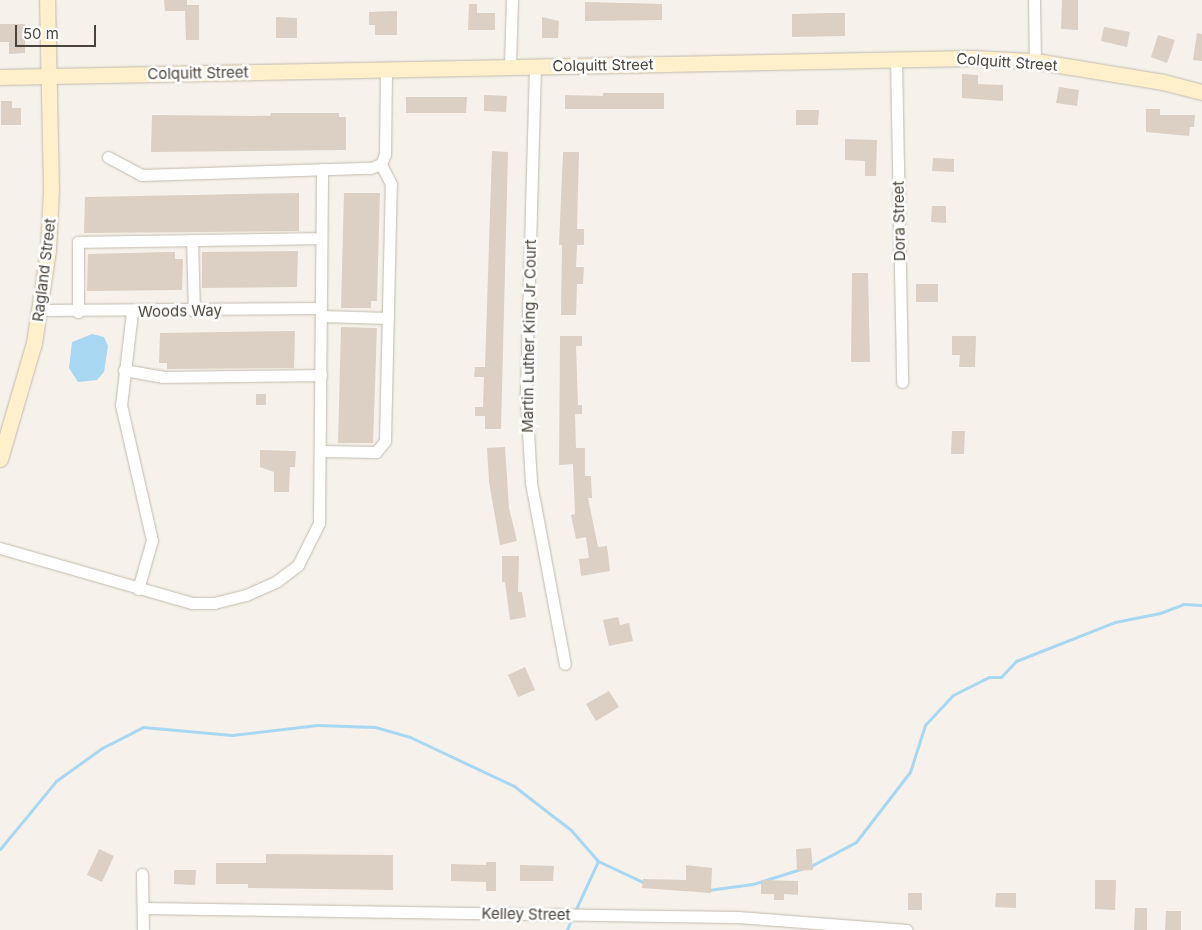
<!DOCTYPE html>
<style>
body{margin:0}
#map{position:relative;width:1202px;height:930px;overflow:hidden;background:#f6f2eb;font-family:Inter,sans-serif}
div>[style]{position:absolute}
.water>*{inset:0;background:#a8d7f2}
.stream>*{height:3px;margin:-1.5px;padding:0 1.5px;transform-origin:1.5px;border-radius:1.5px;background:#a8d7f2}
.building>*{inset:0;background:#dbd0c3}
.roads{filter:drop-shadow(0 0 1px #c2baad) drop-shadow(0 0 1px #c2baad)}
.street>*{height:11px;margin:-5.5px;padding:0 5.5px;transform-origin:5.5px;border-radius:5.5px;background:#fff}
.secondary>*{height:15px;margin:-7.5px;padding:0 7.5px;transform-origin:7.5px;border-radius:7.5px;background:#fff0cc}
span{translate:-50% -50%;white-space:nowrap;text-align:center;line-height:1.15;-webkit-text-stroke:5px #fff;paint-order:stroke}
.street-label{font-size:15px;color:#4a4339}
.scale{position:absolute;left:15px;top:25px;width:81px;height:22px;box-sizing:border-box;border:2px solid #4a4339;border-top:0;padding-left:6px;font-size:15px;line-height:18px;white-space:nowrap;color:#4a4339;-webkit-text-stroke:4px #fff;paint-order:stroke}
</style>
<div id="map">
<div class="water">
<i style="clip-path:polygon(92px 334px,104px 337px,108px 346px,104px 372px,97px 380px,78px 382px,69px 368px,72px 342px)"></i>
</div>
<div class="stream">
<i style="left:0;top:849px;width:88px;rotate:-50.5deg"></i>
<i style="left:56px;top:781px;width:57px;rotate:-35.7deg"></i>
<i style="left:102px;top:748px;width:46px;rotate:-27.1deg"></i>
<i style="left:143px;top:727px;width:89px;rotate:5.1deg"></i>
<i style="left:232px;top:735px;width:86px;rotate:-6.7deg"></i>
<i style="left:317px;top:725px;width:58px;rotate:2deg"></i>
<i style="left:375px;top:727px;width:36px;rotate:16deg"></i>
<i style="left:410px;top:737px;width:115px;rotate:25.2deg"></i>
<i style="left:514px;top:786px;width:72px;rotate:37.7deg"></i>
<i style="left:571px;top:830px;width:41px;rotate:48.9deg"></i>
<i style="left:598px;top:861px;width:52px;rotate:25.1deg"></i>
<i style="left:809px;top:867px;width:53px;rotate:-28deg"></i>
<i style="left:856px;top:842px;width:88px;rotate:-52.4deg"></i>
<i style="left:910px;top:772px;width:49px;rotate:-72.3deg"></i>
<i style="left:925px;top:725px;width:41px;rotate:-47deg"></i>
<i style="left:953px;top:695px;width:40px;rotate:-26.6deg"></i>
<i style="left:989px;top:677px;width:12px"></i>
<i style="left:1001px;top:677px;width:22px;rotate:-47deg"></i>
<i style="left:1016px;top:661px;width:106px;rotate:-21.5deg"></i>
<i style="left:1115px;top:622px;width:46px;rotate:-11.3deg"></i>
<i style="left:1160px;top:613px;width:25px;rotate:-21deg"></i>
<i style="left:1183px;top:604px;width:19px;rotate:3deg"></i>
<i style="left:708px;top:890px;width:45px;rotate:-7.6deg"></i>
<i style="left:753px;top:884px;width:50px;rotate:-17.4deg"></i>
<i style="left:575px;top:911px;width:55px;rotate:-65.3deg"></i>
<i style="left:567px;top:930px;width:14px;rotate:-69deg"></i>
</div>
<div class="building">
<i style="clip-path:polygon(164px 0,187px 0,187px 5px,199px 5px,199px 40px,186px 40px,185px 11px,165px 11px)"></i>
<i style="clip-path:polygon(1062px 0,1078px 0,1078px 30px,1061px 29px)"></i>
<i style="clip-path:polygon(585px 2px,662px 4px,662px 20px,585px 21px)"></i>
<i style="clip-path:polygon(469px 4px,477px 4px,477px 13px,495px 13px,495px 30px,468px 30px)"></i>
<i style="clip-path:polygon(397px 11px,397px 35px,375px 35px,375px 25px,369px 25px,369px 12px)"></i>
<i style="clip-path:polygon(830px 13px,845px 13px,845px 36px,792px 37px,792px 14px)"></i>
<i style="clip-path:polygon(276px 17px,297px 18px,297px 38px,276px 38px)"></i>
<i style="clip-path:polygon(542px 17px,559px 21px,558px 38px,542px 38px)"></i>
<i style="clip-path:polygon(0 24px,25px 24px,25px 53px,9px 54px,9px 42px,0 42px)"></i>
<i style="clip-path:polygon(1104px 27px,1130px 32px,1127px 47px,1101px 41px)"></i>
<i style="clip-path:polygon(1197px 33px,1202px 34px,1202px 61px,1193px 60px)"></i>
<i style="clip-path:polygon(1158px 35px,1175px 40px,1167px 63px,1151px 57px)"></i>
<i style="clip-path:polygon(962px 74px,978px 75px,978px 84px,1003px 85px,1003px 101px,962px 98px)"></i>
<i style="clip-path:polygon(1059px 87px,1079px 90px,1077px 106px,1056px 103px)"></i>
<i style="clip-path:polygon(603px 93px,664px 93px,664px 109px,565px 109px,565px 95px,603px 96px)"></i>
<i style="clip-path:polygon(484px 95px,507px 96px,506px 112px,484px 111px)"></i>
<i style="clip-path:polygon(406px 97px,467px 97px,466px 113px,406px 113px)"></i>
<i style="clip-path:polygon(1px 101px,12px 101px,12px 108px,21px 108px,21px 125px,1px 125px)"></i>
<i style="clip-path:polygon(1146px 109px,1160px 109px,1160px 115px,1195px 115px,1194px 127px,1190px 127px,1189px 136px,1146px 132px)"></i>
<i style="clip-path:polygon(796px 110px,819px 110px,818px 125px,796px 125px)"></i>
<i style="clip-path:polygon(271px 113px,339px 113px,339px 117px,346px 117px,346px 150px,151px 152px,152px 115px,270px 116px)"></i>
<i style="clip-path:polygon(845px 139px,877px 140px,876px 176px,865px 176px,865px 161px,845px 160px)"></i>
<i style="clip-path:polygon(492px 151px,508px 152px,501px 429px,485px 429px,485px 416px,475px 416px,475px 407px,483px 407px,484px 377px,474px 377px,475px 367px,485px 367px)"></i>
<i style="clip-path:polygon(563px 152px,579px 152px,577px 229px,584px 229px,584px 245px,577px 245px,576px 267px,584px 267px,583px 284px,577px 284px,576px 315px,561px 315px,562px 245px,559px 245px)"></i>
<i style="clip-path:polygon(933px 158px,954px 159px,954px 172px,932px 171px)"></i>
<i style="clip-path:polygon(299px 193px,299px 231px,84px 233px,85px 197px)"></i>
<i style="clip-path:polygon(344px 193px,380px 193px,377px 301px,371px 301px,371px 308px,341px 308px)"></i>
<i style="clip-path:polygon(932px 206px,946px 206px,946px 223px,931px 222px)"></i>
<i style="clip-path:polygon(298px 251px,297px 287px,202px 288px,202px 252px)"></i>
<i style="clip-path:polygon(167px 252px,175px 252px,175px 259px,183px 259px,182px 290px,87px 291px,88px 254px)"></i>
<i style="clip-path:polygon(852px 273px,868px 273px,870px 362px,851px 362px)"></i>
<i style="clip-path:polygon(916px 284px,938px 284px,938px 302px,916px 302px)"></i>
<i style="clip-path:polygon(341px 327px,377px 328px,373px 443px,338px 443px)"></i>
<i style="clip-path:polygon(295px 331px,294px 368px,167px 369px,167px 363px,159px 363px,160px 333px)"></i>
<i style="clip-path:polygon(560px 336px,582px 336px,582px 346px,576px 346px,578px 405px,582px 405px,582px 414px,575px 414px,576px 448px,585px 448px,585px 476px,591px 476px,592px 498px,588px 498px,598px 547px,607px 546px,610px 571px,581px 576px,579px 559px,589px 558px,586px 537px,576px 539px,571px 515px,575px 514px,573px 464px,559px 465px)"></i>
<i style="clip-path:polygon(952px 336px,976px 336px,975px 367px,959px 367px,960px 355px,952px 355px)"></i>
<i style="clip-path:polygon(256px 394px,266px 394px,266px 405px,256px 405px)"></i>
<i style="clip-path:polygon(952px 431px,965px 431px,964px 454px,951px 454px)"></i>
<i style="clip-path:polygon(505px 447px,509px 508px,517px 541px,500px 545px,489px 482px,487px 448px)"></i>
<i style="clip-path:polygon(260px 450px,296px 451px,295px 467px,290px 467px,289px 492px,274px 492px,274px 472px,260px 467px)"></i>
<i style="clip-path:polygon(502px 556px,519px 556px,518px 592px,522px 592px,526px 617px,510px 620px,505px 582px,502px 582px)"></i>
<i style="clip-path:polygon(618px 617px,620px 625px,629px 623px,633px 641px,609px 646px,603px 620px)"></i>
<i style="clip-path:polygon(525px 667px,535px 690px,518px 697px,508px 675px)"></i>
<i style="clip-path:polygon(609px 691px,619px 707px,596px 721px,586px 704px)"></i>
<i style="clip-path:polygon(811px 848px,813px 870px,797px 871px,796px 849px)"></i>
<i style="clip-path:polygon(99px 849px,114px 856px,102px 882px,87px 875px)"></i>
<i style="clip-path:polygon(266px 854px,393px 855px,393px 890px,248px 888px,248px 884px,216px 884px,216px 863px,266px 863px)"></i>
<i style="clip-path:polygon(486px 862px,496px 862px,496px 891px,486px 891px,486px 882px,451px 881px,451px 864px,486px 865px)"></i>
<i style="clip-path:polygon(520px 865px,554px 866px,553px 881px,520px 881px)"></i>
<i style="clip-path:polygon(686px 865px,712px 868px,711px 893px,642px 888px,643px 879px,686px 880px)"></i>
<i style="clip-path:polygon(174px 870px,196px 870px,195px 885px,174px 884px)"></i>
<i style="clip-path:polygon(761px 880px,798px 881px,798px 895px,784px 894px,784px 900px,774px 900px,774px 894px,761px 894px)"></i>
<i style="clip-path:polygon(1095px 880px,1116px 880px,1115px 910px,1095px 909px)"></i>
<i style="clip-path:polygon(908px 893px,922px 893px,922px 910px,908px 910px)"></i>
<i style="clip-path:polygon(996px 893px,1016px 893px,1016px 908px,995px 907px)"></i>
<i style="clip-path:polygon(1135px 908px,1147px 908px,1147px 930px,1134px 930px)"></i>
<i style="clip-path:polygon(1166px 911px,1181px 911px,1181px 930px,1165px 930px)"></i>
</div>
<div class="roads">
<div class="street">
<i style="left:1034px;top:0;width:61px;rotate:89.1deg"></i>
<i style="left:896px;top:60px;width:322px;rotate:88.9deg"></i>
<i style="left:510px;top:66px;width:66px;rotate:-88.3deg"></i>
<i style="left:535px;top:66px;width:332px;rotate:91.6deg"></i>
<i style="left:526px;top:398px;width:85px;rotate:86.6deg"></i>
<i style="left:531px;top:483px;width:184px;rotate:79.4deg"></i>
<i style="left:108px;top:157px;width:38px;rotate:28deg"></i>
<i style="left:142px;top:175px;width:229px;rotate:-1.8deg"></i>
<i style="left:371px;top:168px;width:11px;rotate:-22deg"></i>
<i style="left:381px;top:164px;width:11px;rotate:-68deg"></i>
<i style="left:385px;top:154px;width:85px;rotate:-89.3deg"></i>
<i style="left:192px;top:240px;width:71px;rotate:88.4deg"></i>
<i style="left:40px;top:310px;width:281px;rotate:-0.4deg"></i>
<i style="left:78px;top:312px;width:70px;rotate:-90deg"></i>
<i style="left:78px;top:242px;width:243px;rotate:-0.9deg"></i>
<i style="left:132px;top:312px;width:94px;rotate:96.7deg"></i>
<i style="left:121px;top:405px;width:139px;rotate:77.1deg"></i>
<i style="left:152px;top:540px;width:51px;rotate:105.9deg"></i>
<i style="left:321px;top:316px;width:67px;rotate:1.7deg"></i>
<i style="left:124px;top:370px;width:39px;rotate:10deg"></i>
<i style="left:162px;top:377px;width:159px;rotate:-0.7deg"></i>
<i style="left:321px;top:451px;width:55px;rotate:1deg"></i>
<i style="left:376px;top:452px;width:14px;rotate:-51deg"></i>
<i style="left:385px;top:441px;width:257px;rotate:-88.7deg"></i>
<i style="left:391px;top:184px;width:22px;rotate:-117deg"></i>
<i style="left:0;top:548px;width:200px;rotate:16deg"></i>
<i style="left:192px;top:603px;width:22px"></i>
<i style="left:214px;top:603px;width:33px;rotate:-14deg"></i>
<i style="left:246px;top:595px;width:34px;rotate:-24deg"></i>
<i style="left:277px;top:581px;width:26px;rotate:-37deg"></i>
<i style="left:298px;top:565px;width:47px;rotate:-63.4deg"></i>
<i style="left:319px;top:523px;width:354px;rotate:-89.5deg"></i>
<i style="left:142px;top:874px;width:56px;rotate:89deg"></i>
<i style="left:144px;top:908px;width:594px;rotate:0.87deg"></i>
<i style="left:738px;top:917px;width:169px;rotate:4.4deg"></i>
</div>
<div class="secondary">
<i style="left:0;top:77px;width:971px;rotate:-1.12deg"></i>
<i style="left:971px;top:58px;width:64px;rotate:2.7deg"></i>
<i style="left:1035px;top:61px;width:130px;rotate:9.3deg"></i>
<i style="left:1163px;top:82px;width:40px;rotate:14.4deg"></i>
<i style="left:0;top:459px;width:121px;rotate:-73.7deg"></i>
<i style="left:34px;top:343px;width:94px;rotate:-81.4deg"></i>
<i style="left:48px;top:250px;width:61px;rotate:-87.2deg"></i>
<i style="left:51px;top:189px;width:189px;rotate:-91.2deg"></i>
</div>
</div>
<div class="street-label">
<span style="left:1007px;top:62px;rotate:4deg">Colquitt Street</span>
<span style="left:603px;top:65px;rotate:-1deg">Colquitt Street</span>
<span style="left:198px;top:73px;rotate:-1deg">Colquitt Street</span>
<span style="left:899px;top:221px;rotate:-91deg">Dora Street</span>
<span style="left:44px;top:270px;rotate:-83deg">Ragland Street</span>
<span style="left:180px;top:311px;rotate:-1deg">Woods Way</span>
<span style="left:529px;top:336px;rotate:-89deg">Martin Luther King Jr Court</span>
<span style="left:526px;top:914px;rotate:1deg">Kelley Street</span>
</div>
<div class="scale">50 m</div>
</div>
